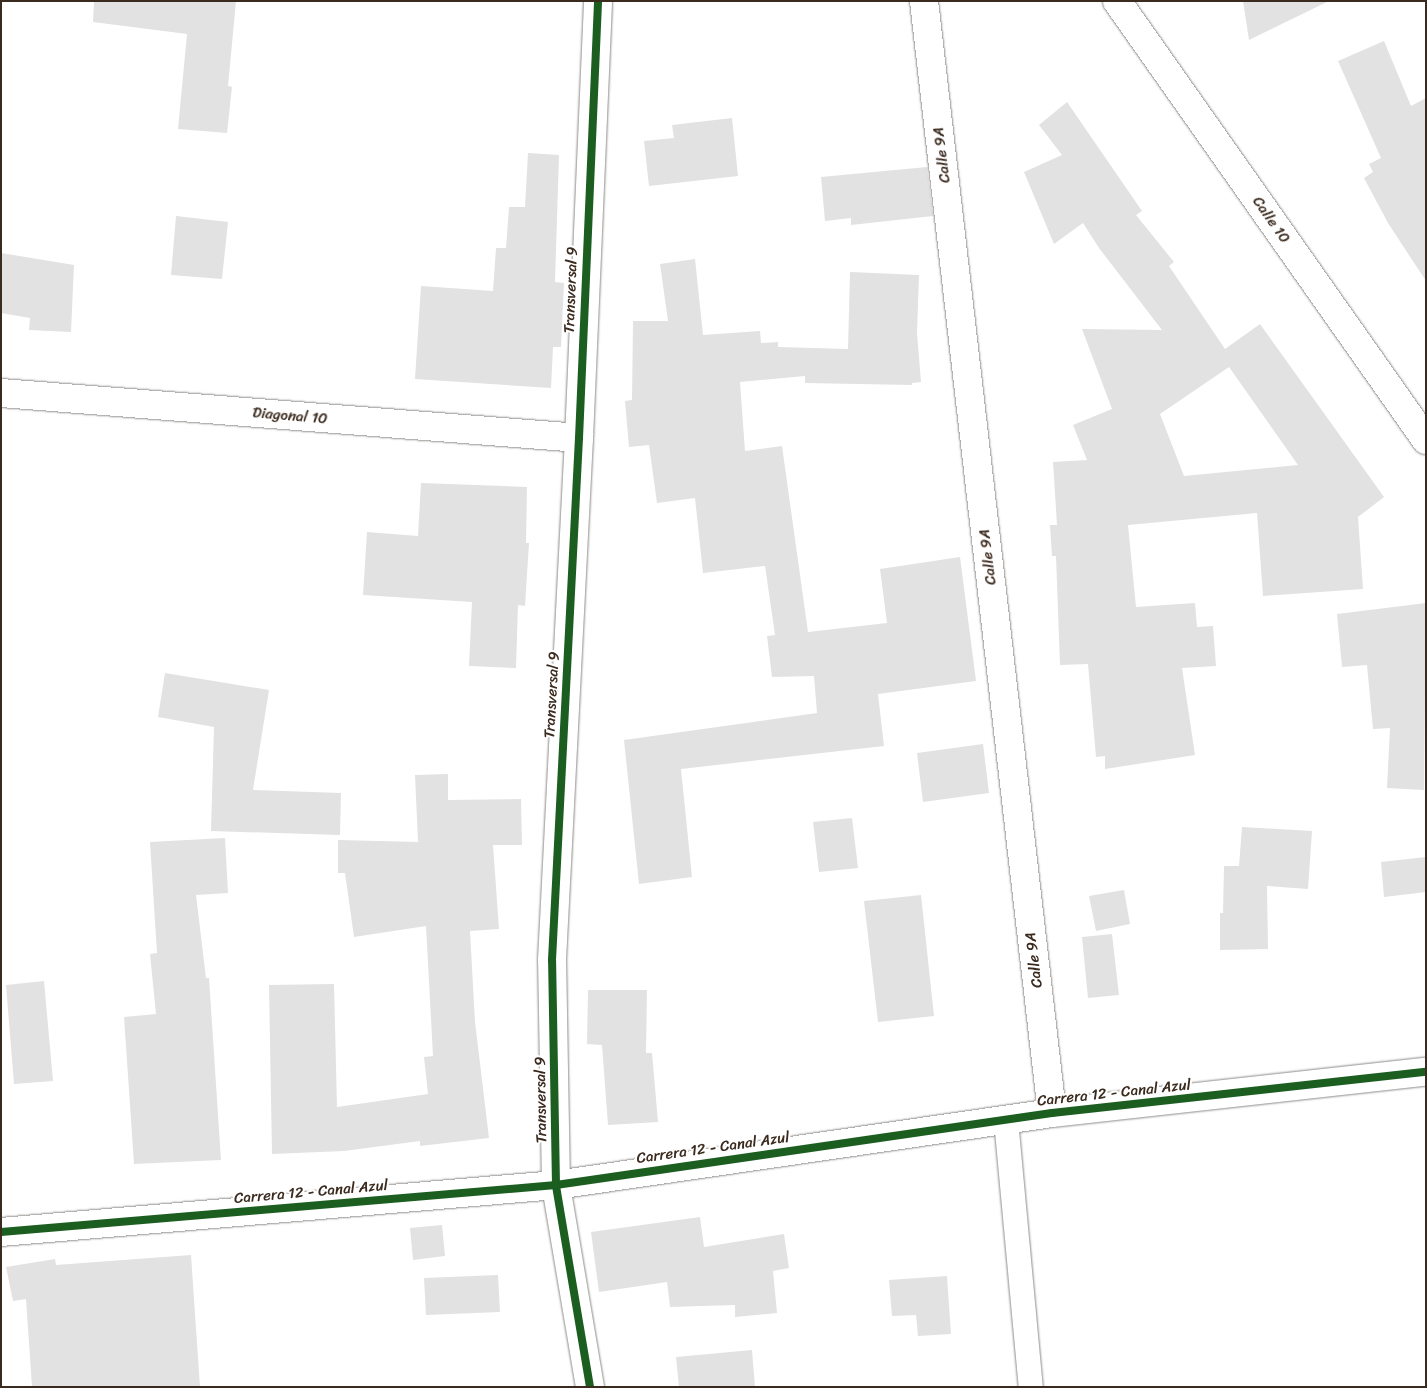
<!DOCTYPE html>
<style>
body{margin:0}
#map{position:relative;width:1427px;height:1388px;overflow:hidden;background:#fff;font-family:Sriracha,sans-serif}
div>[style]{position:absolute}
.building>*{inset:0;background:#e3e2e2}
.roads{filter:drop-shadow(0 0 1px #8e8b88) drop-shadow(0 0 1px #8e8b88)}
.service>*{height:24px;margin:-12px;padding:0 12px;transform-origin:12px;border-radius:12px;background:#fff}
.minor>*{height:28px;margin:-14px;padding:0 14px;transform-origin:14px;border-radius:14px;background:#fff}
.cycleway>*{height:8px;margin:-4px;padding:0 4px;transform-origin:4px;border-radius:4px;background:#1b5e20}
span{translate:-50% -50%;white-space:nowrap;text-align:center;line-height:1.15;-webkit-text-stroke:4px #fff;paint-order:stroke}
.street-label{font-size:15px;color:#3b2a1e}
.frame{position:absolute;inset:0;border:2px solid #3b2a1e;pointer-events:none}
</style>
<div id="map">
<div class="building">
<i style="clip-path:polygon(94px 1px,236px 1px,228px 86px,232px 87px,227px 133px,178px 129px,187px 34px,93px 22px)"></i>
<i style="clip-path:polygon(1243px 1px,1329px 1px,1249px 40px)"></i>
<i style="clip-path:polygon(1384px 41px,1411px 106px,1426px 98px,1426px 281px,1388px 223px,1364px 178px,1373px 172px,1369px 164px,1381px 158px,1338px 61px)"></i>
<i style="clip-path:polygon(evenodd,1067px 102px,1142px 211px,1136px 215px,1174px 262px,1169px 266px,1225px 349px,1260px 324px,1384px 497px,1358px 517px,1363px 589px,1263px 596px,1257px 513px,1128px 525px,1136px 607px,1195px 603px,1197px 627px,1213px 626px,1216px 666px,1182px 668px,1195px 755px,1105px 769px,1105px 756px,1096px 757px,1088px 664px,1060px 665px,1056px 556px,1052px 556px,1050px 525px,1057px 525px,1053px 462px,1087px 460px,1073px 425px,1112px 409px,1082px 329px,1162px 330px,1099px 248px,1083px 223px,1054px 244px,1024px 172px,1062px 155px,1039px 125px,1067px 102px,1229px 367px,1298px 465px,1184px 476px,1160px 414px,1229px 367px)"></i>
<i style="clip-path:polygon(732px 118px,738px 176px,649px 186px,644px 141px,674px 138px,672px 125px)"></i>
<i style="clip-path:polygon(528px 153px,559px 155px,555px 282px,564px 283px,561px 347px,553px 347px,551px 388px,415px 379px,421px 286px,493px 291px,496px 248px,506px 248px,509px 207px,525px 207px)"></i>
<i style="clip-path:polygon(927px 167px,933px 216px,851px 225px,851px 218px,825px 221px,821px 177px)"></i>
<i style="clip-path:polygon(176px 216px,228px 222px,222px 279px,171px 275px)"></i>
<i style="clip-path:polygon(1px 253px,74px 265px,71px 332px,29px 330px,30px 318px,1px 313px)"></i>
<i style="clip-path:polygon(695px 259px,703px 335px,760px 331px,761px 343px,778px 342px,778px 347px,848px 349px,850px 272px,919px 275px,917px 333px,921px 382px,912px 383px,912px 385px,805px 383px,805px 376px,740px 382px,745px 451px,782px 446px,808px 632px,887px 623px,880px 569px,960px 557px,976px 681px,878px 694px,884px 746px,681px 769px,692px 877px,639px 884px,624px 740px,817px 713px,814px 676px,772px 677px,767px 636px,775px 635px,765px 566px,703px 573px,695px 498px,657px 503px,649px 445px,629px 447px,625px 401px,632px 400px,633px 321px,668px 321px,660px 264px)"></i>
<i style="clip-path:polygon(421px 483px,527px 487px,526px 543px,529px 543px,525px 606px,518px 605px,516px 668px,469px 666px,472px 602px,363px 595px,367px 532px,418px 536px)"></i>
<i style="clip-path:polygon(1426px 603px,1424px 790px,1387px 788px,1390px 728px,1373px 729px,1367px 665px,1342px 667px,1337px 614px)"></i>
<i style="clip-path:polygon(165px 673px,269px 690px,253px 790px,341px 793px,340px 835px,211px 831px,214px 727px,158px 717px)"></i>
<i style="clip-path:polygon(983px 744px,989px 793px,923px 802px,917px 753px)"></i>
<i style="clip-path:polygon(448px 774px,448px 800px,521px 799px,522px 845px,493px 845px,499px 929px,470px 931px,475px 1022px,489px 1138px,420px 1146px,420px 1141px,344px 1151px,272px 1154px,269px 985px,334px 984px,337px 1107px,428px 1094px,424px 1057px,433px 1056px,426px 926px,354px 937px,345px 873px,338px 873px,338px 840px,418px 842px,415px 775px)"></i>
<i style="clip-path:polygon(852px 818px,858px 868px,819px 872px,813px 822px)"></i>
<i style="clip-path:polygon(1242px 827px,1312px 831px,1308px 889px,1267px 886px,1268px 949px,1220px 950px,1220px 913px,1223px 913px,1224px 866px,1239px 866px)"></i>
<i style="clip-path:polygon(225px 838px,228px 893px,196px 895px,206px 978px,209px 978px,221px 1160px,134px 1164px,124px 1017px,156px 1014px,150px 954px,157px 953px,150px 842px)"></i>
<i style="clip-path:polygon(1426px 857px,1426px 892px,1384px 897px,1381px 862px)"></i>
<i style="clip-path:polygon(1124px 890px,1130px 924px,1096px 931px,1089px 896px)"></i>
<i style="clip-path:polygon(921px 895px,934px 1016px,878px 1022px,864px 901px)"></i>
<i style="clip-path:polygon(1112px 934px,1119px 995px,1088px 998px,1082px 937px)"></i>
<i style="clip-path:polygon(44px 981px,53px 1081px,14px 1084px,6px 985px)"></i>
<i style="clip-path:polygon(588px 990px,647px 990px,646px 1053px,652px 1053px,658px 1122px,608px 1125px,602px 1045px,587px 1044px)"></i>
<i style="clip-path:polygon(700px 1217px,704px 1247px,784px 1234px,789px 1268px,773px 1271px,777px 1313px,735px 1317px,735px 1305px,670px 1307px,667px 1282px,599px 1292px,591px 1232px)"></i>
<i style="clip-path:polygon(442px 1225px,445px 1256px,413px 1260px,410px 1228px)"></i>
<i style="clip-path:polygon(191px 1255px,200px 1387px,32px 1387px,26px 1299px,13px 1301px,6px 1267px,55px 1259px,56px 1265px)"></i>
<i style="clip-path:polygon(498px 1275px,500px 1312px,426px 1315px,424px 1278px)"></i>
<i style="clip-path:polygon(947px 1276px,951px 1334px,918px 1336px,916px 1315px,892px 1316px,889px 1280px)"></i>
<i style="clip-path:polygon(752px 1350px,755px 1387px,679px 1387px,676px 1357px)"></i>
</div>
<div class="roads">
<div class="service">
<i style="left:1006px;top:1120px;width:268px;rotate:84.7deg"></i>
</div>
<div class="minor">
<i style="left:924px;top:1px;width:1119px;rotate:83.43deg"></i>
<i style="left:1117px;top:1px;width:537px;rotate:54.86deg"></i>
<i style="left:1px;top:393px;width:580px;rotate:4.45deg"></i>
<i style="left:1px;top:1232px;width:557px;rotate:-4.84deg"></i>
<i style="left:556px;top:1185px;width:501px;rotate:-8.26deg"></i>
<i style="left:1052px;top:1113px;width:376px;rotate:-6.3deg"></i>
<i style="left:590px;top:1387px;width:205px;rotate:-99.6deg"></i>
<i style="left:556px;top:1185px;width:225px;rotate:-91deg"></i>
<i style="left:552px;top:960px;width:523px;rotate:-87.04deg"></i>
<i style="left:579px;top:438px;width:437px;rotate:-87.5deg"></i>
</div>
</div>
<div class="cycleway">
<i style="left:1px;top:1232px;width:557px;rotate:-4.84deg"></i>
<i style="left:556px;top:1185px;width:501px;rotate:-8.26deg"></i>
<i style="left:1052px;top:1113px;width:376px;rotate:-6.3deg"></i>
<i style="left:590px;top:1387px;width:205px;rotate:-99.6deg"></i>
<i style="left:556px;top:1185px;width:225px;rotate:-91deg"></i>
<i style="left:552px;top:960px;width:523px;rotate:-87.04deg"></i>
<i style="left:579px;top:438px;width:437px;rotate:-87.5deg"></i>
</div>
<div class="street-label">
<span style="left:942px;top:155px;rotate:-97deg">Calle 9A</span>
<span style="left:1271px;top:220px;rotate:55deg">Calle 10</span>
<span style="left:571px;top:290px;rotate:-88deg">Transversal 9</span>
<span style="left:290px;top:416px;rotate:5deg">Diagonal 10</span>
<span style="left:988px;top:557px;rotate:-97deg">Calle 9A</span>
<span style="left:552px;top:695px;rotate:-87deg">Transversal 9</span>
<span style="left:1034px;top:960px;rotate:-97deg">Calle 9A</span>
<span style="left:1114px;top:1093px;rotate:-6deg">Carrera 12 - Canal Azul</span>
<span style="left:541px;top:1100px;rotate:-91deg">Transversal 9</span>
<span style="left:713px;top:1148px;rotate:-8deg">Carrera 12 - Canal Azul</span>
<span style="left:311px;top:1192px;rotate:-5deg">Carrera 12 - Canal Azul</span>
</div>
<div class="frame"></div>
</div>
